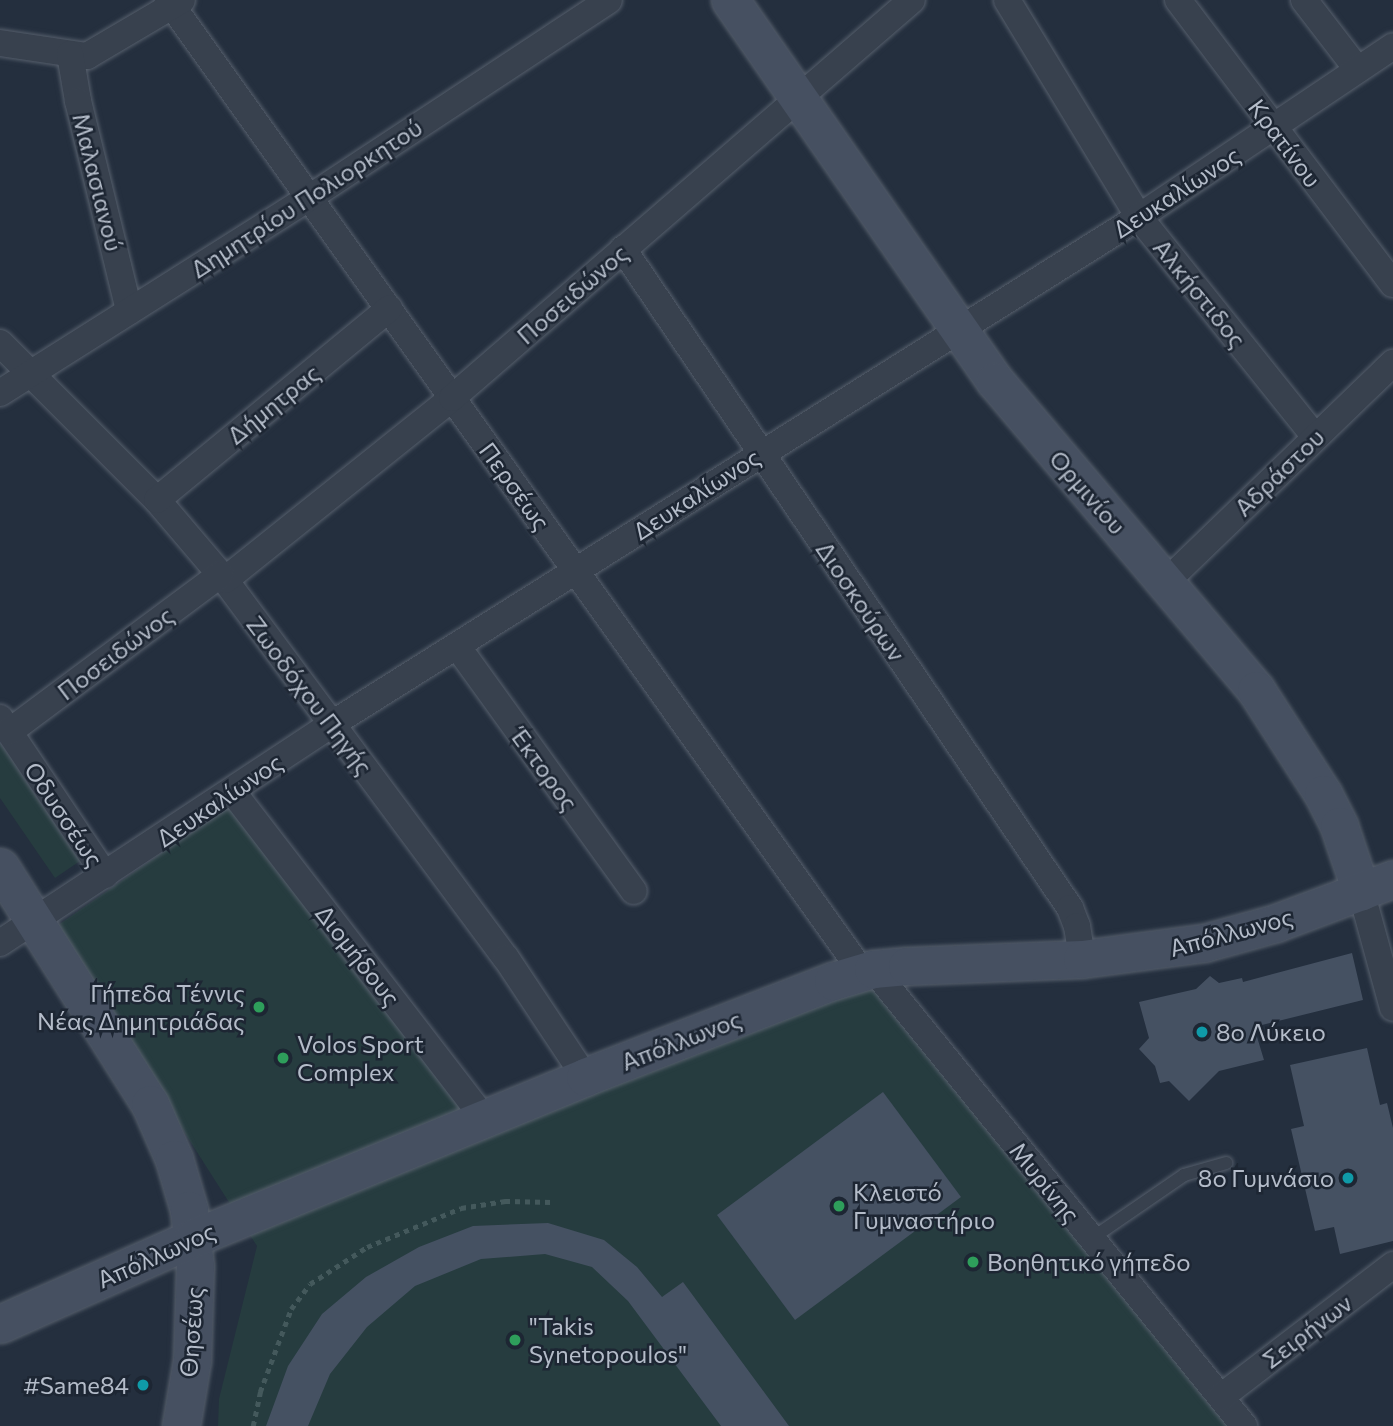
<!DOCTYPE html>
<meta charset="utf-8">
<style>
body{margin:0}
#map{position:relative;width:1393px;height:1426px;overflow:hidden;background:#242f3e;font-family:Commissioner,sans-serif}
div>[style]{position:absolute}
.green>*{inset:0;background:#263c3f}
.building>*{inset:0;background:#455162}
.path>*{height:4.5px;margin-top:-2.25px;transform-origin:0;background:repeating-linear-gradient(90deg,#44595c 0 5px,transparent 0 10px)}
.roads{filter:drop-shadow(0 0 2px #565f6c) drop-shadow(0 0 2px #565f6c)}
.lane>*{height:12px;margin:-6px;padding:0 6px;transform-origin:6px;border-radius:6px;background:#38414e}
.street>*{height:26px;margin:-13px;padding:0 13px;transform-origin:13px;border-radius:13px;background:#38414e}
.secondary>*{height:37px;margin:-18.5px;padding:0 18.5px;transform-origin:18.5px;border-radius:18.5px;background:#465061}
.dots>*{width:19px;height:19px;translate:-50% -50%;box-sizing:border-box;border:4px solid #1d2633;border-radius:50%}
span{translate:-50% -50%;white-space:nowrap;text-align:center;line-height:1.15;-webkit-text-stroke:5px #1d2633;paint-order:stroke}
.street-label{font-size:24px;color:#b4bcc9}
.poi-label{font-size:24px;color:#b4bcc9}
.right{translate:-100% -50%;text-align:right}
.left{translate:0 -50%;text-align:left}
</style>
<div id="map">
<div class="green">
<i style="clip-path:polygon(0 743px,80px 861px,55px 878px,0 798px)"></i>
<i style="clip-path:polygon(233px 803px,488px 1136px,871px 980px,1234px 1426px,218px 1426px,219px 1399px,257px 1246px,54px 928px)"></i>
</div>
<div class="building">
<i style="clip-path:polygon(1352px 953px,1363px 1000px,1254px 1027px,1264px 1060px,1219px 1071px,1189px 1101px,1169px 1081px,1160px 1083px,1155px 1066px,1139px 1049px,1149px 1038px,1139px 1002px,1196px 989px,1210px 976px,1219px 983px,1242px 978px,1243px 982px)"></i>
<i style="clip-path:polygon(1367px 1048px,1380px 1105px,1387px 1103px,1393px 1128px,1393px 1241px,1340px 1254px,1334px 1227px,1315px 1231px,1291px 1129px,1304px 1126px,1290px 1065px)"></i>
<i style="clip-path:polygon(883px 1092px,961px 1197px,795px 1320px,717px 1215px)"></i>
<i style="clip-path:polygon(548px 1223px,604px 1240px,637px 1267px,662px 1297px,683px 1282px,789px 1426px,721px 1426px,628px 1301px,592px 1267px,545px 1254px,481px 1259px,415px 1286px,367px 1327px,330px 1374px,308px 1426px,266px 1426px,288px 1366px,322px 1314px,366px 1277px,419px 1247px,473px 1226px)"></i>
</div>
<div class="path">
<i style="left:253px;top:1426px;width:35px;rotate:-78deg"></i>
<i style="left:260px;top:1392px;width:89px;rotate:-69.5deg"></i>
<i style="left:291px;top:1309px;width:31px;rotate:-53deg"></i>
<i style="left:310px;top:1284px;width:68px;rotate:-33deg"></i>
<i style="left:367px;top:1247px;width:102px;rotate:-22.5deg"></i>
<i style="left:461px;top:1208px;width:45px;rotate:-9deg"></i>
<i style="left:505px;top:1201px;width:46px;rotate:1.2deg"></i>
</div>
<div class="roads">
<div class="lane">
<i style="left:1091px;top:1239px;width:113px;rotate:-34.5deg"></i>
<i style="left:1184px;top:1175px;width:44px;rotate:-15.9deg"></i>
</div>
<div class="street">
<i style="left:168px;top:0;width:1194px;rotate:54.47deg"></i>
<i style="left:1007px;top:0;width:254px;rotate:58.7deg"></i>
<i style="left:1139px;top:217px;width:282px;rotate:51.3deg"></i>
<i style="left:1178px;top:0;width:356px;rotate:52.9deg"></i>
<i style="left:1304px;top:0;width:88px;rotate:52.4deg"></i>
<i style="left:0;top:43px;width:88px;rotate:8.5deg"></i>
<i style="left:87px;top:56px;width:110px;rotate:-30.5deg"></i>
<i style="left:70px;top:54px;width:48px;rotate:80.3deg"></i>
<i style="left:78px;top:101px;width:216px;rotate:76.3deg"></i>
<i style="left:623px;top:249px;width:796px;rotate:55.85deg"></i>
<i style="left:1070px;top:908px;width:19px;rotate:69deg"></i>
<i style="left:1077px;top:926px;width:33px;rotate:81deg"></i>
<i style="left:0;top:343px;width:222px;rotate:45deg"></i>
<i style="left:157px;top:500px;width:105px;rotate:49.6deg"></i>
<i style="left:225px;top:580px;width:471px;rotate:53.4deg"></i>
<i style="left:506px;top:958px;width:143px;rotate:56.4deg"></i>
<i style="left:0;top:393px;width:365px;rotate:-32.3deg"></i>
<i style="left:309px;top:198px;width:359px;rotate:-33.4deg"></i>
<i style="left:157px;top:500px;width:301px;rotate:-39.5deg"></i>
<i style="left:225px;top:580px;width:291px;rotate:-38.7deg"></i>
<i style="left:452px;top:398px;width:608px;rotate:-40.87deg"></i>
<i style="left:1165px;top:583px;width:317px;rotate:-44deg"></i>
<i style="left:457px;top:646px;width:302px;rotate:54.2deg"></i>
<i style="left:0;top:718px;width:189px;rotate:56.2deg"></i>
<i style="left:9px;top:732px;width:263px;rotate:-36.7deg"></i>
<i style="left:232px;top:791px;width:414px;rotate:52.4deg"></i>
<i style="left:1361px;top:891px;width:121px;rotate:74.7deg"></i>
<i style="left:0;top:943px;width:398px;rotate:-33.4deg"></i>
<i style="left:332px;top:724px;width:953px;rotate:-32.14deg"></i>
<i style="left:1139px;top:217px;width:306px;rotate:-33.9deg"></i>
<i style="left:873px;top:969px;width:589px;rotate:50.93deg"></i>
<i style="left:1221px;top:1397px;width:217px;rotate:-37.5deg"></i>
</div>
<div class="secondary">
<i style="left:730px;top:0;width:464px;rotate:55.2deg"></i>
<i style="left:995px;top:381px;width:404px;rotate:49.8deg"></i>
<i style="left:1256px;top:690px;width:124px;rotate:57.2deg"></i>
<i style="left:1323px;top:794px;width:36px;rotate:63deg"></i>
<i style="left:1339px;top:826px;width:69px;rotate:71.3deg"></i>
<i style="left:0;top:867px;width:280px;rotate:57.7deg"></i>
<i style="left:150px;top:1104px;width:60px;rotate:66.4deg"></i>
<i style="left:174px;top:1159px;width:53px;rotate:73.6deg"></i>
<i style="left:189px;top:1210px;width:56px;rotate:83.9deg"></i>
<i style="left:195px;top:1266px;width:94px;rotate:91.8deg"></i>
<i style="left:192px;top:1360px;width:67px;rotate:99.5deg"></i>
<i style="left:0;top:1324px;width:211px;rotate:-24deg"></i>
<i style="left:193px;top:1238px;width:424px;rotate:-22.3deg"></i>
<i style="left:585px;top:1077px;width:266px;rotate:-21.2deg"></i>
<i style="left:833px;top:981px;width:42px;rotate:-16.7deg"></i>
<i style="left:873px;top:969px;width:34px;rotate:-5deg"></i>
<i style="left:907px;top:966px;width:175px;rotate:-2.3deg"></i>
<i style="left:1082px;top:959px;width:123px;rotate:-7.5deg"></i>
<i style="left:1204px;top:943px;width:75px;rotate:-15.5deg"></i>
<i style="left:1276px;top:923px;width:125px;rotate:-20.6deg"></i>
</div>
</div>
<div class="dots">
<i style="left:259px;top:1007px;background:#2e9e5b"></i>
<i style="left:1202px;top:1032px;background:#0f9aa8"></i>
<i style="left:283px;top:1058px;background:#2e9e5b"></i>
<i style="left:1348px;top:1178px;background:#0f9aa8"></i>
<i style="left:839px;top:1206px;background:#2e9e5b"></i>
<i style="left:973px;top:1262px;background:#2e9e5b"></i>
<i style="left:515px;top:1340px;background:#2e9e5b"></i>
<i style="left:143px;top:1385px;background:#0f9aa8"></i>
</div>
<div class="street-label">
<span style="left:1285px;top:143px;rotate:53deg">Κρατίνου</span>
<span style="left:98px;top:182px;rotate:76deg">Μαλασιανού</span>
<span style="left:1176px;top:192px;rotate:-33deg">Δευκαλίωνος</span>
<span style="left:306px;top:198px;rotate:-33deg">Δημητρίου Πολιορκητού</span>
<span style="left:1200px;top:293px;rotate:51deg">Αλκήστιδος</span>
<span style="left:572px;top:294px;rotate:-41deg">Ποσειδώνος</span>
<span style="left:273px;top:404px;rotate:-39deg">Δήμητρας</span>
<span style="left:1279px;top:472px;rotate:-44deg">Αδράστου</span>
<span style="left:515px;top:486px;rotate:54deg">Περσέως</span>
<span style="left:1088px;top:492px;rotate:49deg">Ορμινίου</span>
<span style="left:696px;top:494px;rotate:-33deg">Δευκαλίωνος</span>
<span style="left:861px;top:601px;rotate:56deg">Διοσκούρων</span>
<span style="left:115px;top:653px;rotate:-37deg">Ποσειδώνος</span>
<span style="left:310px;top:695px;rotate:53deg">Ζωοδόχου Πηγής</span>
<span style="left:545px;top:769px;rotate:54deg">Έκτορος</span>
<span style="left:219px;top:800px;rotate:-34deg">Δευκαλίωνος</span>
<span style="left:64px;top:814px;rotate:56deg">Οδυσσέως</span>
<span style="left:1231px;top:932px;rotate:-15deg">Απόλλωνος</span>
<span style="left:358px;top:955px;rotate:52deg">Διομήδους</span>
<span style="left:681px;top:1040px;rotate:-21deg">Απόλλωνος</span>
<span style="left:1045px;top:1182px;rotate:51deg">Μυρίνης</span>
<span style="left:156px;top:1255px;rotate:-24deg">Απόλλωνος</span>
<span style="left:1307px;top:1331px;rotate:-37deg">Σειρήνων</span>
<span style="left:191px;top:1332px;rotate:-86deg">Θησέως</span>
</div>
<div class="poi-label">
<span class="right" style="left:245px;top:1007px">Γήπεδα Τέννις<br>Νέας Δημητριάδας</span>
<span class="left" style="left:1216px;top:1032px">8ο Λύκειο</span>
<span class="left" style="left:297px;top:1058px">Volos Sport<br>Complex</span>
<span class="right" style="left:1334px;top:1178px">8ο Γυμνάσιο</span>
<span class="left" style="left:853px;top:1206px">Κλειστό<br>Γυμναστήριο</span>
<span class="left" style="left:987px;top:1262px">Βοηθητικό γήπεδο</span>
<span class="left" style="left:529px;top:1340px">"Takis<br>Synetopoulos"</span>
<span class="right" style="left:129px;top:1385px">#Same84</span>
</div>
</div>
